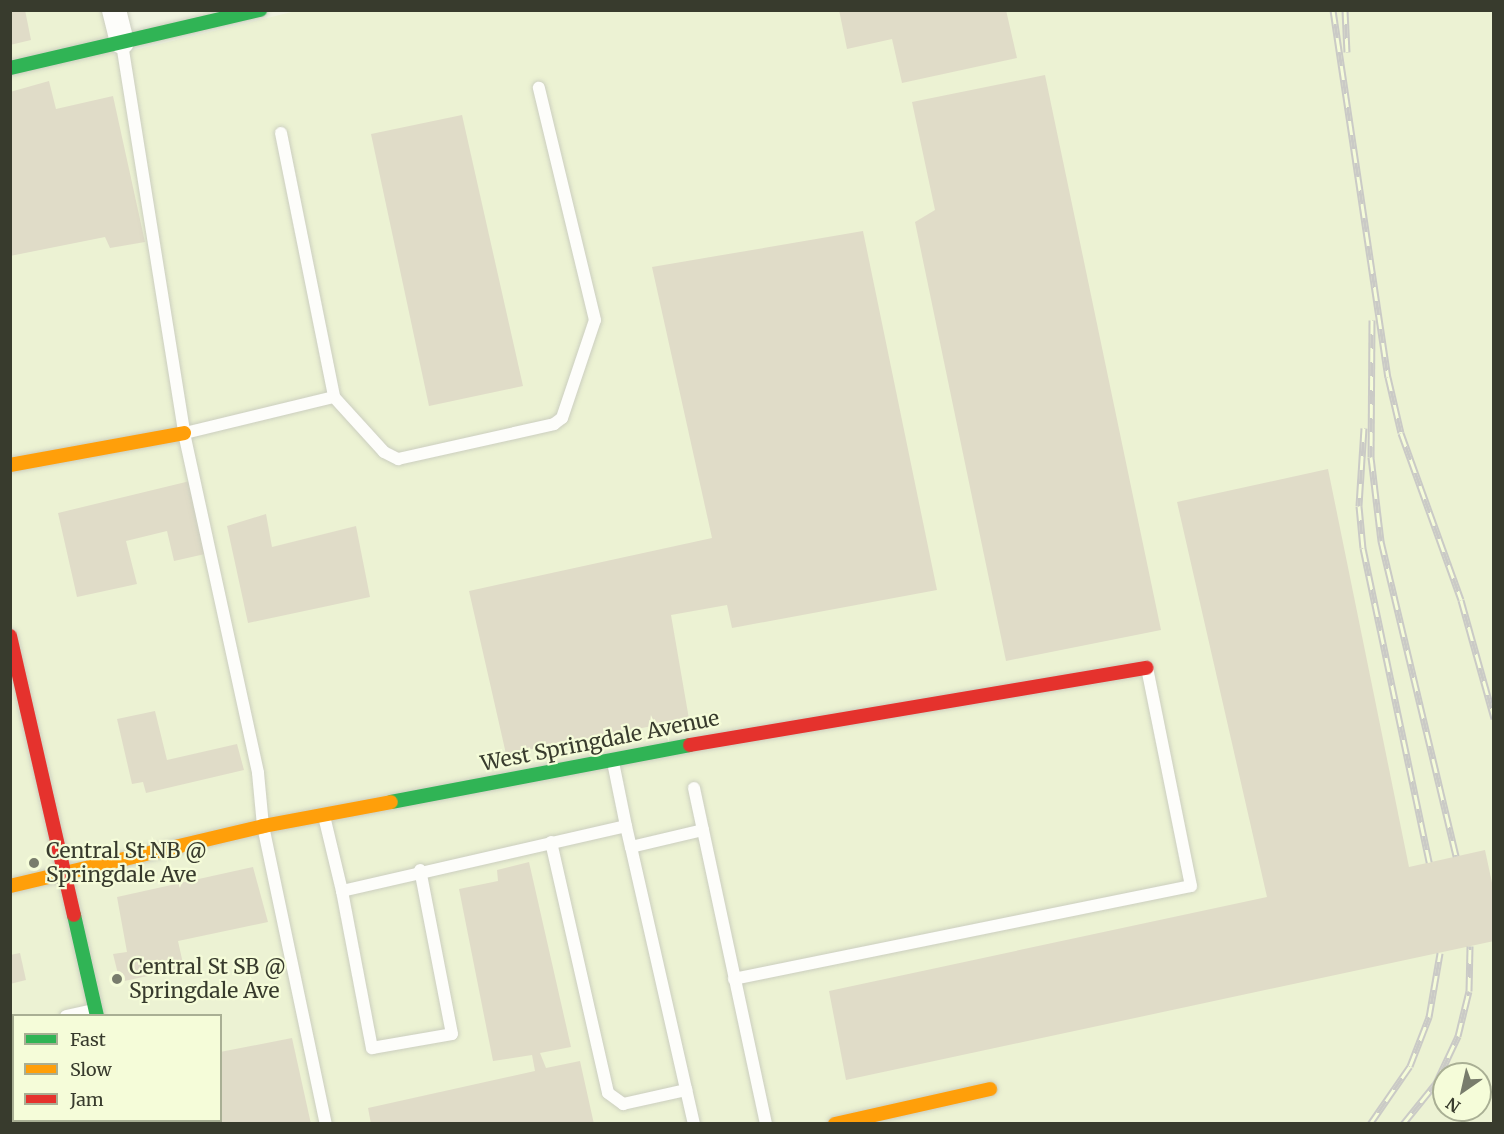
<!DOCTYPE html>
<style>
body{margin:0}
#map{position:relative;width:1504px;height:1134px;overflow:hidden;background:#f0f4e1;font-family:Merriweather,serif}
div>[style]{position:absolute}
.built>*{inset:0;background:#ecf2d3}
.building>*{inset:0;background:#e0dcc8}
.roads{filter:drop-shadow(0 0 2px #cbcebf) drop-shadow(0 0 2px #cbcebf)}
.lane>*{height:12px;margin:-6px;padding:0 6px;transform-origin:6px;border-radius:6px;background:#fdfdfa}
.street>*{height:24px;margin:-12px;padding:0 12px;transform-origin:12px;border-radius:12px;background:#fdfdfa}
.fast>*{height:14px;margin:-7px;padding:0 7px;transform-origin:7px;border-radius:7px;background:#30b455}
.slow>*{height:14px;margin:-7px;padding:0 7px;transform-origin:7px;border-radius:7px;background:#ff9f0a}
.jam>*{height:14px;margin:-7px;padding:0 7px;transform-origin:7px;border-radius:7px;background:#e5322d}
.rail>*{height:7px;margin-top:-3.5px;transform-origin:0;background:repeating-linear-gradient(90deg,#f5fcd9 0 14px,#cacac6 0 28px);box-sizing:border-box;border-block:2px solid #cacac6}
.dots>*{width:16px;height:16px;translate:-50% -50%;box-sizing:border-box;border:3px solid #f5fcd9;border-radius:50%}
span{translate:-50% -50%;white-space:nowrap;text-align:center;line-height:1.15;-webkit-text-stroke:4.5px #f5fcd9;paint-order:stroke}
.street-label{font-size:21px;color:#383b2d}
.poi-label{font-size:21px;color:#383b2d}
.left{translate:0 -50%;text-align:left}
.frame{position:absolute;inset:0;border:12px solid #383b2d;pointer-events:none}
.legend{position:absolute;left:12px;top:1014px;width:210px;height:108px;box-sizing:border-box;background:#f5fcd9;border:2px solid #a9af94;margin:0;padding:8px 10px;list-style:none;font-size:18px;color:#383b2d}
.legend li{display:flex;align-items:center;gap:12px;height:30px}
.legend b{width:30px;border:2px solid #a9af94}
.north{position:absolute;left:1432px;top:1062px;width:60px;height:60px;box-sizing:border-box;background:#f5fcd9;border:2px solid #a9af94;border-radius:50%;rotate:214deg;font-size:16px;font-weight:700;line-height:24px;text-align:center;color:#383b2d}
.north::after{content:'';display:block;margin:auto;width:21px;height:27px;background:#787c6c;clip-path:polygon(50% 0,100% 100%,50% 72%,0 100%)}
</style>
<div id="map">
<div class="built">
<i style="clip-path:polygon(evenodd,300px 10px,1493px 11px,1493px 1123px,11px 1123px,10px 11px,103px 11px,114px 55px,300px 10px,14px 1016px,220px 1016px,220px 1120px,14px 1120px,14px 1016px,300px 10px,1444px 1074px,1480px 1074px,1480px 1110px,1444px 1110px,1444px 1074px)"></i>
</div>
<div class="building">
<i style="clip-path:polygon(10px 10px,25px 10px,31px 40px,10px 45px)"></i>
<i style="clip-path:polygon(839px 10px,1006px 10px,1017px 58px,902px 83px,892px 39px,847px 49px)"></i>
<i style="clip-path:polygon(1045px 75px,1161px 630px,1006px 661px,915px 222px,935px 210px,912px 102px)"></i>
<i style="clip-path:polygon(49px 81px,56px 109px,113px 96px,145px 242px,110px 248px,105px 237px,10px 256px,10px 92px)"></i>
<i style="clip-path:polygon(462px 115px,523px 386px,429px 406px,371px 134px)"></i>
<i style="clip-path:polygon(863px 231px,937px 590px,732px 628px,727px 605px,671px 615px,689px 719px,506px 754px,469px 591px,712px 538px,652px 267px)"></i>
<i style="clip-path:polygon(1328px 469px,1409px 867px,1485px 850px,1494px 892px,1494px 941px,846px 1080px,829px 991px,1267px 897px,1177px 502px)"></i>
<i style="clip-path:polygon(190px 481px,205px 554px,174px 561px,167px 531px,126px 541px,137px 584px,77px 597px,58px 513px)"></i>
<i style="clip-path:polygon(266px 514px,272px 547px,356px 526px,370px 597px,248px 623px,227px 526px)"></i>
<i style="clip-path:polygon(155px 711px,167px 760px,237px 744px,244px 770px,146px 793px,143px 782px,132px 784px,117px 719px)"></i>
<i style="clip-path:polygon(529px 862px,571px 1047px,540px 1053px,546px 1068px,580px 1061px,594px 1124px,371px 1124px,368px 1108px,535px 1071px,532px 1055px,493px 1061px,459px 889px,498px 881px,497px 870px)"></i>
<i style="clip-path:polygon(253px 867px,268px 922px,178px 941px,184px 968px,120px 982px,113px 954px,127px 952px,117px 897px)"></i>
<i style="clip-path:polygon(20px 953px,26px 980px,10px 984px,10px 955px)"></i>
<i style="clip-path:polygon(292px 1038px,311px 1124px,150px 1124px,149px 1120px,220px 1120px,220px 1052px)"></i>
</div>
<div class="roads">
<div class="lane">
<i style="left:122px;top:44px;width:394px;rotate:80.9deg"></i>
<i style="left:184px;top:433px;width:348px;rotate:77.7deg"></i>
<i style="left:258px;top:773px;width:53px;rotate:84.6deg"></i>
<i style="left:263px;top:826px;width:305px;rotate:78.1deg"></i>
<i style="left:281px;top:133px;width:269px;rotate:78.6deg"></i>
<i style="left:185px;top:433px;width:153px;rotate:-13.6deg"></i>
<i style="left:334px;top:397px;width:74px;rotate:47.7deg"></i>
<i style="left:384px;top:452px;width:16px;rotate:27deg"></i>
<i style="left:398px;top:459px;width:160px;rotate:-12.6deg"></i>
<i style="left:554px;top:424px;width:10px;rotate:-37deg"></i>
<i style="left:562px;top:418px;width:103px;rotate:-71.4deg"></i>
<i style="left:595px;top:320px;width:239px;rotate:-103.6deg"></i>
<i style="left:613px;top:762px;width:65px;rotate:78.5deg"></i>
<i style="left:694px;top:788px;width:344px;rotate:77.9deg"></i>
<i style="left:324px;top:816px;width:77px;rotate:76.5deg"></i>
<i style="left:342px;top:891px;width:291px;rotate:-12.9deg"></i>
<i style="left:626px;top:826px;width:22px;rotate:77deg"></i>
<i style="left:631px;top:847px;width:74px;rotate:-13.3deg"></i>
<i style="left:551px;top:842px;width:257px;rotate:77.2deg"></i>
<i style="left:608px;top:1093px;width:19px;rotate:36deg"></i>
<i style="left:623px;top:1104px;width:65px;rotate:-12.5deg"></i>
<i style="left:631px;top:847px;width:284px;rotate:77.2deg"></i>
<i style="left:342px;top:891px;width:160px;rotate:79.2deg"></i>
<i style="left:372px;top:1048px;width:81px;rotate:-9.9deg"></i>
<i style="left:452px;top:1034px;width:167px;rotate:-101deg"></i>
<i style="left:734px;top:979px;width:466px;rotate:-11.5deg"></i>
<i style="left:1191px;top:886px;width:222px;rotate:-101.4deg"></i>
<i style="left:66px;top:1016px;width:29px;rotate:-12deg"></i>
<i style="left:10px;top:1082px;width:6px;rotate:-51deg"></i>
<i style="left:20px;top:1120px;width:5px;rotate:53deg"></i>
<i style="left:38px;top:1120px;width:4px;rotate:76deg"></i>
<i style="left:50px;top:1124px;width:4px;rotate:-63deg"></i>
</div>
<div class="street">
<i style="left:114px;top:10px;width:33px;rotate:76deg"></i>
</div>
<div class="fast">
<i style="left:10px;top:68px;width:257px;rotate:-13.1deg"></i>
<i style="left:391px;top:802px;width:304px;rotate:-10.8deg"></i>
<i style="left:74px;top:915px;width:104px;rotate:77.2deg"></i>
</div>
<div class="slow">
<i style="left:10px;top:465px;width:177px;rotate:-10.4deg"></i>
<i style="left:10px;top:886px;width:260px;rotate:-13.3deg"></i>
<i style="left:263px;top:826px;width:130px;rotate:-10.6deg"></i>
<i style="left:122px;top:1120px;width:4px;rotate:76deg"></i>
<i style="left:835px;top:1124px;width:159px;rotate:-12.7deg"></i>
</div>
<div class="jam">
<i style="left:10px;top:636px;width:286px;rotate:77.1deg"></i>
<i style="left:690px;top:745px;width:463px;rotate:-9.6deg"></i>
</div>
</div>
<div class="rail">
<i style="left:1333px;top:10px;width:371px;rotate:81.5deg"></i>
<i style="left:1388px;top:377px;width:57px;rotate:76.9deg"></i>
<i style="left:1401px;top:433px;width:177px;rotate:70.2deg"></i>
<i style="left:1461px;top:600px;width:123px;rotate:74.4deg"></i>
<i style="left:1345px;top:10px;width:42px;rotate:87.3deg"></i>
<i style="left:1372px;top:320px;width:137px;rotate:90.4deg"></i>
<i style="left:1371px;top:457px;width:85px;rotate:83.2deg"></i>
<i style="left:1381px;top:541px;width:324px;rotate:76.6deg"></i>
<i style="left:1364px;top:428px;width:78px;rotate:93.7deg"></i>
<i style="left:1359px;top:506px;width:42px;rotate:84.6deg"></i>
<i style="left:1363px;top:548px;width:321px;rotate:78.1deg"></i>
<i style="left:1370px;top:1124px;width:70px;rotate:-55.4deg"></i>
<i style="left:1410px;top:1066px;width:53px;rotate:-68.8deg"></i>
<i style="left:1429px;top:1017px;width:65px;rotate:-80.2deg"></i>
<i style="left:1403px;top:1124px;width:53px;rotate:-51.2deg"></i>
<i style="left:1436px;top:1083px;width:52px;rotate:-64.9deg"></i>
<i style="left:1458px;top:1036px;width:46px;rotate:-76.3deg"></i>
<i style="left:1469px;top:991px;width:45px;rotate:-88.7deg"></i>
</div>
<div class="dots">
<i style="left:34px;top:863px;background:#787c6c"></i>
<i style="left:117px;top:979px;background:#787c6c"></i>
</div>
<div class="street-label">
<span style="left:600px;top:741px;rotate:-11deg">West Springdale Avenue</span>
</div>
<div class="poi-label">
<span class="left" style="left:46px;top:863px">Central St NB @<br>Springdale Ave</span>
<span class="left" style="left:129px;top:979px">Central St SB @<br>Springdale Ave</span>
</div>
<div class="frame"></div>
<ul class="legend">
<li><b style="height:8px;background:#30b455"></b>Fast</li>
<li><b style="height:8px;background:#ff9f0a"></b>Slow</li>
<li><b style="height:8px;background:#e5322d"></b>Jam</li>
</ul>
<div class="north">N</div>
</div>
